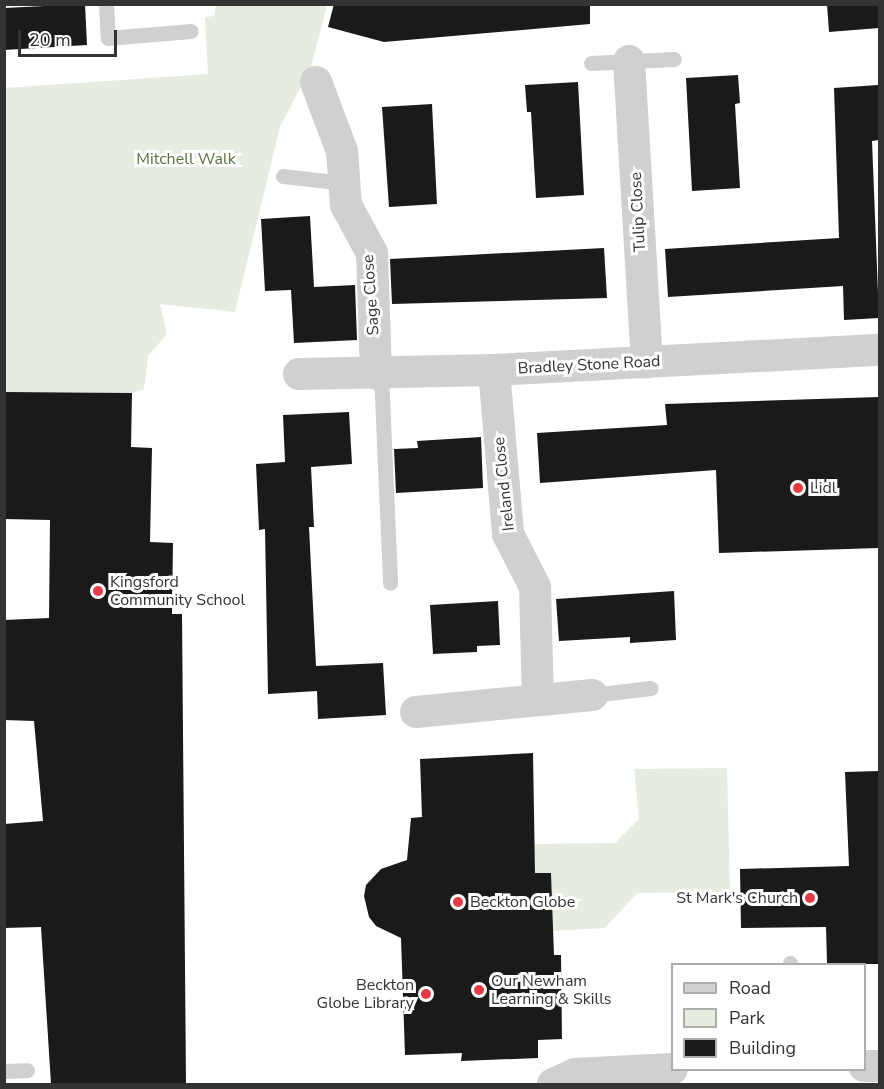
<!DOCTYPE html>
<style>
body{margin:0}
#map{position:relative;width:884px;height:1089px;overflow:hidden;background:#fff;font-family:"Nunito Sans",sans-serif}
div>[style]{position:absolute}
.green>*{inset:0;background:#e6ecdf}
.building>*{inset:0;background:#1a1a1a}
.lane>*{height:15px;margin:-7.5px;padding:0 7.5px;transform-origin:7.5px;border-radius:7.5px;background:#d0d0d0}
.street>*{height:32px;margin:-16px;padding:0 16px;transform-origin:16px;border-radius:16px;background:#d0d0d0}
.dots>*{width:16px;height:16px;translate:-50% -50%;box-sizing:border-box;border:3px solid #fff;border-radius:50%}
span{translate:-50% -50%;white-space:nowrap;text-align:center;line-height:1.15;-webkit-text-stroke:6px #fff;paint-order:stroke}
.park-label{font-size:16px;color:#56703f}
.street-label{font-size:16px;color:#333}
.poi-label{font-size:16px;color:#333}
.left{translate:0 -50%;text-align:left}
.right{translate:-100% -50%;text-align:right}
.frame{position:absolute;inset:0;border:6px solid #333;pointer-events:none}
.legend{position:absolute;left:671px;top:963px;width:195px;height:108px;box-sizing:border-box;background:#fff;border:2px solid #adadad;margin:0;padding:8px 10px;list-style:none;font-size:18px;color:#333}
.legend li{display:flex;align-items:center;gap:12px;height:30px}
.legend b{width:30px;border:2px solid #adadad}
.scale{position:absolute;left:18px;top:30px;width:99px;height:27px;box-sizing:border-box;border:3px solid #333;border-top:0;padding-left:8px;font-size:18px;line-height:21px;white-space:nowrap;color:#333;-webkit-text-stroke:4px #fff;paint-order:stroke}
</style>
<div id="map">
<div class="green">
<i style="clip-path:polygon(216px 5px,327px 5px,311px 67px,280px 127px,235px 312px,160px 304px,167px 334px,148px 356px,144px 389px,132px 393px,5px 392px,5px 88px,208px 74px,205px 17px,214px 16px)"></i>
<i style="clip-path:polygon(727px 768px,730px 892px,637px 893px,605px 928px,553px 931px,551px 873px,535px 873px,534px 844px,615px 843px,639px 819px,634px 769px)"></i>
</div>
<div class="building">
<i style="clip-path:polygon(85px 4px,87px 45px,4px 50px,4px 8px)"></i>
<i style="clip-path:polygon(334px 4px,590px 4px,590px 24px,384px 42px,328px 27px)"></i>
<i style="clip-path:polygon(827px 4px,879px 4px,879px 28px,829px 32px)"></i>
<i style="clip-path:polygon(738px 75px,740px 103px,735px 104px,740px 188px,692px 191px,686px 78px)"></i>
<i style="clip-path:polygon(578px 82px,584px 195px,536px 198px,531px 112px,527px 112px,525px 85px)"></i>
<i style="clip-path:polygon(878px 85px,879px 140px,872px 141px,879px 318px,844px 320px,843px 286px,668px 297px,665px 249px,839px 238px,834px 88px)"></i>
<i style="clip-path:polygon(432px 104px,437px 204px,389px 207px,382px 107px)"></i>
<i style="clip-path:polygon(310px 216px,314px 287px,355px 285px,357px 340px,294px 343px,291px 290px,265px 291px,261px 219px)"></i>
<i style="clip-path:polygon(604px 248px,607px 298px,392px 304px,390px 259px)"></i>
<i style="clip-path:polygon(4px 392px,132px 393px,131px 447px,152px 448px,150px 542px,173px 543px,172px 614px,182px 614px,186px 1084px,51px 1084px,41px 927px,4px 928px,4px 824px,43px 821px,34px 721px,4px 720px,4px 620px,49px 618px,50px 520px,4px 519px)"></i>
<i style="clip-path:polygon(879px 397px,879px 548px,719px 553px,716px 470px,540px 483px,537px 433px,667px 425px,665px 404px)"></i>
<i style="clip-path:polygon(349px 412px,352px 464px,311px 467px,314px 527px,309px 527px,316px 666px,383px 663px,386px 715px,318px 719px,317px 691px,268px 694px,265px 529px,259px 530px,256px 464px,285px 462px,283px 415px)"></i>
<i style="clip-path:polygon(481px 437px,483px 488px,396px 493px,394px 449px,418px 448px,417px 441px)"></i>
<i style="clip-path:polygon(674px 591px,676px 640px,630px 643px,630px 637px,559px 641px,556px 599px)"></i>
<i style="clip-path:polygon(498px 601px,500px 645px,477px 646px,477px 652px,433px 654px,430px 605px)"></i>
<i style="clip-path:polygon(533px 753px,535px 873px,551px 873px,554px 955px,561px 955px,562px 1039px,538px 1040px,538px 1058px,461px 1061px,462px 1053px,405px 1055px,401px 938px,376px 926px,369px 917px,364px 896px,366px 885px,381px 869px,407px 860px,411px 818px,422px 817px,420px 759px)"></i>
<i style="clip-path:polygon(879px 771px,879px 964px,827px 964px,826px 927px,741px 928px,740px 869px,849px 866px,845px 772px)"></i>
</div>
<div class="lane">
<i style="left:106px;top:4px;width:34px;rotate:87deg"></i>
<i style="left:108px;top:38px;width:83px;rotate:-4.8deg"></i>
<i style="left:591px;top:63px;width:83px;rotate:-2.8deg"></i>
<i style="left:283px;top:176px;width:61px;rotate:6.5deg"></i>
<i style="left:381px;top:374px;width:209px;rotate:87.5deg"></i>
<i style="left:592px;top:695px;width:59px;rotate:-6.8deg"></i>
<i style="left:790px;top:963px;width:1px;rotate:90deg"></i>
<i style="left:4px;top:1071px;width:23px;rotate:-2deg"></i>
</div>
<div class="street">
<i style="left:629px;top:61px;width:302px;rotate:86.6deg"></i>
<i style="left:316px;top:82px;width:74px;rotate:69.4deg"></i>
<i style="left:342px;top:151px;width:54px;rotate:85.8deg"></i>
<i style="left:346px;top:205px;width:55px;rotate:61.6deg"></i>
<i style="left:372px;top:253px;width:121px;rotate:88.1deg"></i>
<i style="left:494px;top:370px;width:165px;rotate:85.1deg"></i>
<i style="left:508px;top:534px;width:59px;rotate:63deg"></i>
<i style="left:535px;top:587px;width:112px;rotate:88.5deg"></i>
<i style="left:299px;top:374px;width:195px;rotate:-1.2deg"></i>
<i style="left:494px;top:370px;width:387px;rotate:-3deg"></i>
<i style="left:416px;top:712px;width:177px;rotate:-5.5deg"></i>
<i style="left:864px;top:1066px;width:16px"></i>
<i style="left:553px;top:1084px;width:24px;rotate:-24deg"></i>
<i style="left:575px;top:1074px;width:97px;rotate:-3deg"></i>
</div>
<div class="dots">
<i style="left:798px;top:488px;background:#e63946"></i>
<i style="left:98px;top:591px;background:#e63946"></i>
<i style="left:810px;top:898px;background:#e63946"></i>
<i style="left:458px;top:902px;background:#e63946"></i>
<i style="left:479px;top:990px;background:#e63946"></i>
<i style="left:426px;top:994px;background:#e63946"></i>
</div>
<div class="park-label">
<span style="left:186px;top:159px">Mitchell Walk</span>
</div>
<div class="street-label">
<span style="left:638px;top:212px;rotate:-93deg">Tulip Close</span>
<span style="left:371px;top:295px;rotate:-94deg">Sage Close</span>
<span style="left:589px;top:365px;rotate:-3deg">Bradley Stone Road</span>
<span style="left:504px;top:484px;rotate:-96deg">Ireland Close</span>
</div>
<div class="poi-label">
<span class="left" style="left:810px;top:488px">Lidl</span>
<span class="left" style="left:110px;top:591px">Kingsford<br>Community School</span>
<span class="right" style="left:798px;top:898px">St Mark's Church</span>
<span class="left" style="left:470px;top:902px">Beckton Globe</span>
<span class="left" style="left:491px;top:990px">Our Newham<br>Learning &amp; Skills</span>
<span class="right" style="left:414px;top:994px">Beckton<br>Globe Library</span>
</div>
<div class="frame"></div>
<ul class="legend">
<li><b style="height:8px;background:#d0d0d0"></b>Road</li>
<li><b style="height:16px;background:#e6ecdf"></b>Park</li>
<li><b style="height:16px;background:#1a1a1a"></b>Building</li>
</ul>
<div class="scale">20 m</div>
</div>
